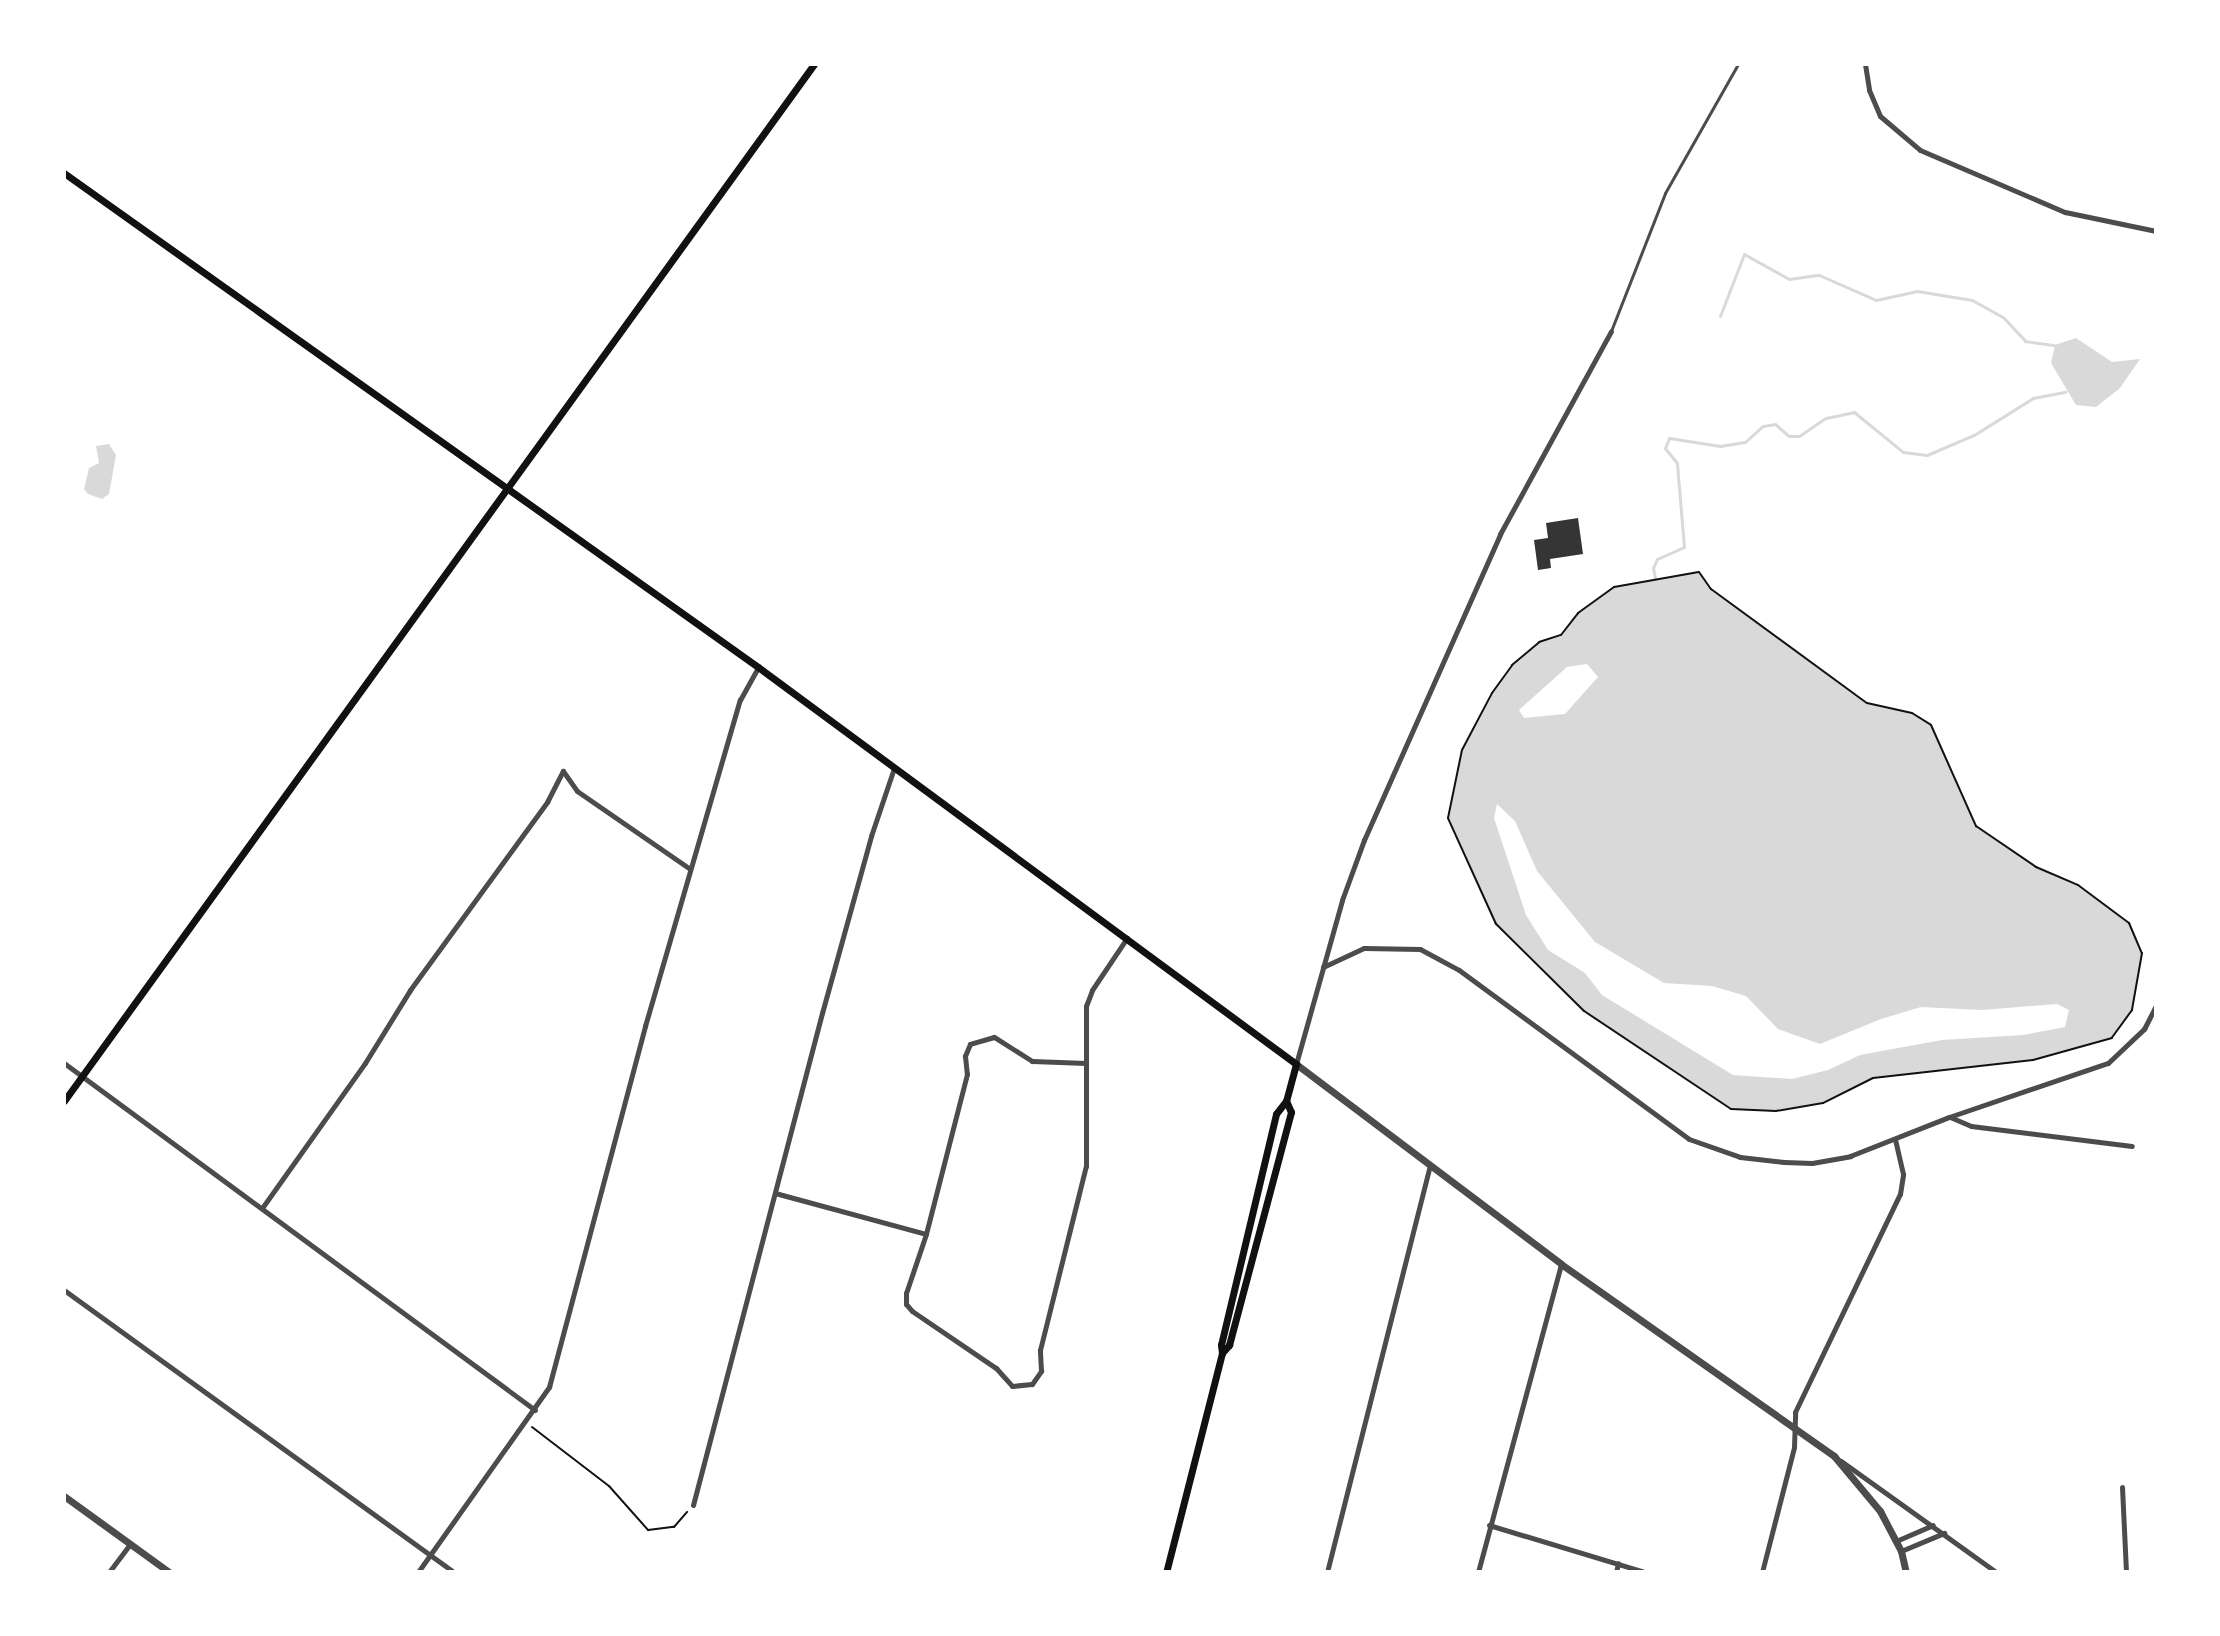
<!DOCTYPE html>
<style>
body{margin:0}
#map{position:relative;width:2220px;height:1636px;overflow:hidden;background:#fff;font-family:"Golos Text",sans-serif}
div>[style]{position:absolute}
.water>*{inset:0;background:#d9d9d9}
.stream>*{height:3px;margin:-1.5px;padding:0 1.5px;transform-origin:1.5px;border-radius:1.5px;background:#d9d9d9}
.building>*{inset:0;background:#353535}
.path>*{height:2px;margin:-1px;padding:0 1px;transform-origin:1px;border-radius:1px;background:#111}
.service>*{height:3px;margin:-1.5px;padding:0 1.5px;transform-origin:1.5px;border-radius:1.5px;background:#4c4c4c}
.minor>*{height:5px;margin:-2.5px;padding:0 2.5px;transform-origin:2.5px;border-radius:2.5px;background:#4c4c4c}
.tertiary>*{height:7px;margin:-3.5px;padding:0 3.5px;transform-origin:3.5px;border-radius:3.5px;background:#4c4c4c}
.secondary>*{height:7px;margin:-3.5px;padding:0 3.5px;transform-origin:3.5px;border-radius:3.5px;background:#111}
span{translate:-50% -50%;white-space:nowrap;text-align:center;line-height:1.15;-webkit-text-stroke:6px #fff;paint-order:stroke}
.frame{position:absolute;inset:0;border:66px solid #fff;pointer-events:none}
</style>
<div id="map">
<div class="water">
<i style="clip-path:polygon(2076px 338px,2112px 362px,2140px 359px,2120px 388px,2096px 407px,2076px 405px,2051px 363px,2055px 345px)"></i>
<i style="clip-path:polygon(109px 444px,116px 455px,109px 494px,102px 499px,88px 494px,84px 489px,89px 468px,99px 463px,96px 446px)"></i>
<i style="clip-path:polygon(evenodd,1699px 572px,1711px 589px,1866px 703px,1912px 713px,1931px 725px,1976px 826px,2036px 867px,2078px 885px,2129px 923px,2142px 953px,2132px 1010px,2112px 1038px,2033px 1060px,1873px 1078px,1823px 1103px,1777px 1111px,1731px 1109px,1584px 1011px,1496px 924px,1448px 818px,1462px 750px,1492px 693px,1512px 665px,1539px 642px,1561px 635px,1578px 613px,1614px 587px,1699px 572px,1587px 664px,1598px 677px,1565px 714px,1524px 718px,1519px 710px,1567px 667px,1587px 664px,1699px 572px,1497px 804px,1515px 821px,1537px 871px,1595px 942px,1664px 983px,1712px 986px,1746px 996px,1778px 1029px,1820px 1044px,1881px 1019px,1921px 1007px,1982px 1010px,2057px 1004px,2069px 1010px,2065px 1027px,2023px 1035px,1942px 1040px,1860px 1055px,1828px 1070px,1792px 1079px,1733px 1075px,1602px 995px,1585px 973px,1548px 950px,1526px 915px,1494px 818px,1497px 804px)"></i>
</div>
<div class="stream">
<i style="left:1720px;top:316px;width:66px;rotate:-68.8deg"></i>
<i style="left:1744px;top:254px;width:51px;rotate:29.1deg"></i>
<i style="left:1789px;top:279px;width:30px;rotate:-8deg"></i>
<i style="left:1819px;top:275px;width:62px;rotate:23.7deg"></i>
<i style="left:1876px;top:300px;width:42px;rotate:-12.4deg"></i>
<i style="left:1917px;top:291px;width:56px;rotate:9.3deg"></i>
<i style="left:1972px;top:300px;width:35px;rotate:29deg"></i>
<i style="left:2003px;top:317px;width:33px;rotate:47deg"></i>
<i style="left:2025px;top:341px;width:30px;rotate:8deg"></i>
<i style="left:1655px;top:578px;width:10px;rotate:-101deg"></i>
<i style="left:1653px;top:568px;width:10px;rotate:-66deg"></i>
<i style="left:1657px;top:559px;width:30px;rotate:-24deg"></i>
<i style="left:1684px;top:547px;width:84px;rotate:-94.8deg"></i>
<i style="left:1677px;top:463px;width:19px;rotate:-129deg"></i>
<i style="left:1665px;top:448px;width:11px;rotate:-68deg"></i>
<i style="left:1669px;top:438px;width:52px;rotate:8.9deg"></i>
<i style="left:1720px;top:446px;width:25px;rotate:-9deg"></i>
<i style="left:1745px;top:442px;width:24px;rotate:-42deg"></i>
<i style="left:1763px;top:426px;width:12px;rotate:-9deg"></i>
<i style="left:1775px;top:424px;width:18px;rotate:41deg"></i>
<i style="left:1789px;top:436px;width:10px"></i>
<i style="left:1799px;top:436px;width:32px;rotate:-34deg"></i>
<i style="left:1826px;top:418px;width:29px;rotate:-12deg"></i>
<i style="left:1854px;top:412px;width:63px;rotate:39.2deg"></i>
<i style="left:1903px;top:452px;width:24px;rotate:7deg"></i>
<i style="left:1927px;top:455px;width:51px;rotate:-23.1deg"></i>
<i style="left:1974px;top:435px;width:70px;rotate:-32.1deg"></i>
<i style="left:2033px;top:398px;width:33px;rotate:-11deg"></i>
</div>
<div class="building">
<i style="clip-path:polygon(1578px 518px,1583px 554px,1550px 559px,1551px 568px,1538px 570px,1534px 540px,1548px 538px,1546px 523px)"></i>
</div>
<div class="path">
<i style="left:1699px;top:572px;width:21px;rotate:55deg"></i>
<i style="left:1711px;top:589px;width:193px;rotate:36.2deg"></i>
<i style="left:1867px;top:703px;width:46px;rotate:12.5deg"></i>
<i style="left:1912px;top:713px;width:22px;rotate:32deg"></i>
<i style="left:1931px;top:725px;width:111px;rotate:66deg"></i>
<i style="left:1976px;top:826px;width:73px;rotate:34.3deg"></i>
<i style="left:2036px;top:867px;width:46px;rotate:23.2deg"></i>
<i style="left:2078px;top:885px;width:64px;rotate:36.7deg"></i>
<i style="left:2129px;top:923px;width:33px;rotate:67deg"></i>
<i style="left:2142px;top:953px;width:58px;rotate:100deg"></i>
<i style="left:2132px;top:1010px;width:34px;rotate:126deg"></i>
<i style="left:2112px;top:1038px;width:82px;rotate:164.4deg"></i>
<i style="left:2033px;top:1060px;width:161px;rotate:173.6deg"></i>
<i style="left:1873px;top:1078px;width:56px;rotate:153.4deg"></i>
<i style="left:1823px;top:1103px;width:48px;rotate:170.3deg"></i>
<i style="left:1776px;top:1111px;width:45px;rotate:-177.5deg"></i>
<i style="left:1731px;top:1109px;width:177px;rotate:-146.3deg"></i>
<i style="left:1584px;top:1011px;width:124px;rotate:-135.3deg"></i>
<i style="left:1496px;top:924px;width:116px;rotate:-114.4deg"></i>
<i style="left:1448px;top:818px;width:69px;rotate:-78.4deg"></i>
<i style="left:1462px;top:750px;width:64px;rotate:-62.2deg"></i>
<i style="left:1492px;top:693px;width:34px;rotate:-54deg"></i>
<i style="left:1512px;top:665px;width:35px;rotate:-40deg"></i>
<i style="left:1539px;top:642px;width:23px;rotate:-18deg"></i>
<i style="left:1561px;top:635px;width:28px;rotate:-52deg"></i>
<i style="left:1578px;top:613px;width:44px;rotate:-35.8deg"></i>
<i style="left:1614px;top:587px;width:86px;rotate:-10deg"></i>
<i style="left:532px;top:1427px;width:97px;rotate:37.5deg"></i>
<i style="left:609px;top:1486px;width:59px;rotate:48.4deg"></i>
<i style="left:648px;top:1530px;width:26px;rotate:-7deg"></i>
<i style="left:674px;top:1527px;width:20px;rotate:-49deg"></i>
</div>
<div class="service">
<i style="left:1611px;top:331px;width:148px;rotate:-68.6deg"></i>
<i style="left:1665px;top:193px;width:148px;rotate:-60.5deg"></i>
</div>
<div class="minor">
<i style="left:1865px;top:64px;width:26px;rotate:81deg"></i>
<i style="left:1869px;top:90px;width:28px;rotate:67deg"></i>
<i style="left:1880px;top:116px;width:52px;rotate:40.4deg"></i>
<i style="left:1920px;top:150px;width:158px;rotate:23.2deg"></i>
<i style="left:2065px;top:212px;width:93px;rotate:11.8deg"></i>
<i style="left:1323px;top:967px;width:45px;rotate:-24.9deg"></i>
<i style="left:1364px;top:948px;width:56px;rotate:1deg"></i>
<i style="left:1420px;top:949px;width:44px;rotate:28.3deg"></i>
<i style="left:1459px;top:970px;width:285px;rotate:36.3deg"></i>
<i style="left:1689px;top:1139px;width:54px;rotate:19.4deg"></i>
<i style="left:1740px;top:1157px;width:44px;rotate:6.5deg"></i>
<i style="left:1784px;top:1162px;width:28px;rotate:2deg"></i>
<i style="left:1812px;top:1163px;width:39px;rotate:-10deg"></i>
<i style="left:1850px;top:1156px;width:106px;rotate:-21.5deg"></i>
<i style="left:1949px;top:1117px;width:168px;rotate:-18.8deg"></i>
<i style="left:2108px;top:1063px;width:50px;rotate:-43.4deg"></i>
<i style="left:2144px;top:1029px;width:27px;rotate:-63deg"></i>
<i style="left:64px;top:1063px;width:585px;rotate:36.38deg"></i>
<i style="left:1086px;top:1063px;width:54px;rotate:-177.9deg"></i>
<i style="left:1032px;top:1061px;width:45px;rotate:-147.7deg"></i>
<i style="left:994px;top:1037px;width:25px;rotate:164deg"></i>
<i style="left:970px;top:1044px;width:13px;rotate:113deg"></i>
<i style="left:965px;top:1056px;width:18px;rotate:84deg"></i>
<i style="left:967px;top:1074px;width:165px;rotate:104.4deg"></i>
<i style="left:926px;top:1234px;width:62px;rotate:108.7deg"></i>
<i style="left:906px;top:1293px;width:11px;rotate:90deg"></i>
<i style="left:906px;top:1304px;width:9px;rotate:49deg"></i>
<i style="left:912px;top:1311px;width:102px;rotate:34.2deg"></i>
<i style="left:996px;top:1368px;width:24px;rotate:48deg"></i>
<i style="left:1012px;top:1386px;width:20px;rotate:-6deg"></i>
<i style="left:1032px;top:1384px;width:16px;rotate:-55deg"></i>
<i style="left:1041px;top:1371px;width:21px;rotate:-93deg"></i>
<i style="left:1040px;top:1350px;width:190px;rotate:-76deg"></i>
<i style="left:1086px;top:1166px;width:160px;rotate:-90deg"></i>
<i style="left:1086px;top:1006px;width:17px;rotate:-69deg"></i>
<i style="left:1092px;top:990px;width:63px;rotate:-56.1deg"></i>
<i style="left:1296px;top:1064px;width:170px;rotate:-74.3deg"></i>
<i style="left:1342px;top:900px;width:64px;rotate:-69.9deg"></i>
<i style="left:1364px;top:840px;width:335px;rotate:-66deg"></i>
<i style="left:1500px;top:534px;width:231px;rotate:-61.3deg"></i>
<i style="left:1950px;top:1117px;width:23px;rotate:23deg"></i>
<i style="left:1971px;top:1126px;width:162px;rotate:7.1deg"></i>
<i style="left:775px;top:1193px;width:156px;rotate:15.2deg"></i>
<i style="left:262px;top:1208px;width:178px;rotate:-54.6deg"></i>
<i style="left:365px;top:1063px;width:86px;rotate:-58.3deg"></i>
<i style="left:410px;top:990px;width:233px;rotate:-53.9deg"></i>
<i style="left:547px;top:802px;width:35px;rotate:-63deg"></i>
<i style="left:563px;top:771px;width:24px;rotate:55deg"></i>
<i style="left:577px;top:791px;width:137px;rotate:34.6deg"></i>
<i style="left:64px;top:1290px;width:481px;rotate:35.9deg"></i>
<i style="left:1841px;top:1461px;width:191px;rotate:35.6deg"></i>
<i style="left:2122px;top:1487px;width:85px;rotate:87.3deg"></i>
<i style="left:693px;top:1505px;width:509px;rotate:-75.31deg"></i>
<i style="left:822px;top:1013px;width:184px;rotate:-74.5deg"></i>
<i style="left:871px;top:836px;width:72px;rotate:-71.3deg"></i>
<i style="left:1489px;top:1525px;width:163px;rotate:16.8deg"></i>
<i style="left:1896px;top:1541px;width:40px;rotate:-23.4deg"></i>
<i style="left:1901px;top:1551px;width:47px;rotate:-22.7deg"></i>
<i style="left:109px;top:1572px;width:35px;rotate:-53deg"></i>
<i style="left:418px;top:1572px;width:227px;rotate:-54.7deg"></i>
<i style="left:549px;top:1387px;width:374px;rotate:-75.1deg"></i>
<i style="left:645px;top:1026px;width:340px;rotate:-73.8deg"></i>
<i style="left:740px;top:700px;width:38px;rotate:-61deg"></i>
<i style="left:1327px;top:1572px;width:417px;rotate:-75.8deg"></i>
<i style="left:1478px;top:1572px;width:319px;rotate:-74.9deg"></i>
<i style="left:1616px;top:1572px;width:9px;rotate:-77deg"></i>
<i style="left:1762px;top:1572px;width:129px;rotate:-75.6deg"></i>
<i style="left:1794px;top:1447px;width:35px;rotate:-88deg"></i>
<i style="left:1795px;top:1412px;width:242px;rotate:-64.3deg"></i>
<i style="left:1900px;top:1194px;width:20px;rotate:-81deg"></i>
<i style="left:1903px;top:1174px;width:36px;rotate:-103deg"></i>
</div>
<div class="tertiary">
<i style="left:1296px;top:1064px;width:332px;rotate:37deg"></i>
<i style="left:1561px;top:1264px;width:334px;rotate:35.1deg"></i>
<i style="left:1834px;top:1456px;width:72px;rotate:50.1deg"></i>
<i style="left:1880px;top:1511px;width:45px;rotate:62.3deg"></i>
<i style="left:1901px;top:1551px;width:22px;rotate:77deg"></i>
<i style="left:64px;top:1496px;width:130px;rotate:35.9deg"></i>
</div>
<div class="secondary">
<i style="left:64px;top:173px;width:852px;rotate:35.44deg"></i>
<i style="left:758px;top:667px;width:669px;rotate:36.42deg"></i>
<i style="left:1296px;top:1064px;width:38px;rotate:105deg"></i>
<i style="left:1286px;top:1101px;width:16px;rotate:128deg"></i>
<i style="left:1276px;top:1114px;width:237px;rotate:103.4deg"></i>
<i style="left:1221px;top:1345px;width:8px;rotate:83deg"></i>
<i style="left:1222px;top:1353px;width:226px;rotate:104.3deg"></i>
<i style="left:64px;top:1101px;width:1280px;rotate:-54.12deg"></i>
<i style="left:1222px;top:1353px;width:11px;rotate:-49deg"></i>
<i style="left:1229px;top:1345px;width:241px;rotate:-75.1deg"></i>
<i style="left:1291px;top:1112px;width:12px;rotate:-114deg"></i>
</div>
<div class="frame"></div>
</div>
